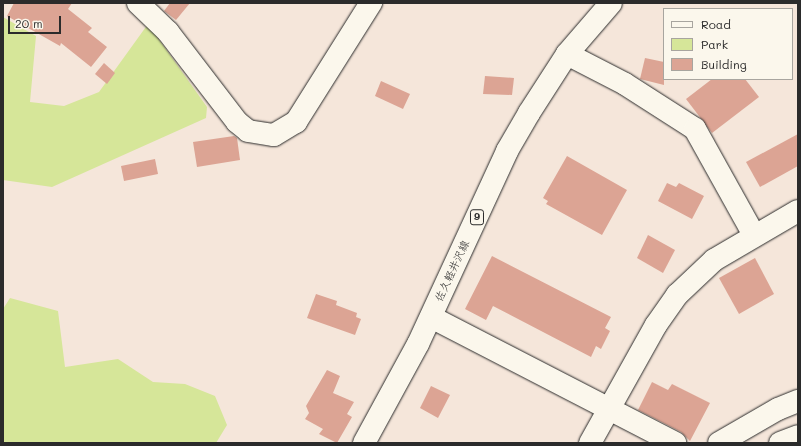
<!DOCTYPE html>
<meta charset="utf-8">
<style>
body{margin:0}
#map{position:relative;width:801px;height:446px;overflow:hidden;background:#f5e6da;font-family:Mali,"Klee One",sans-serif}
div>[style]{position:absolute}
.green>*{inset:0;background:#d6e699}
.building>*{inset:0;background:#dca494}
.roads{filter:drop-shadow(0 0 1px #2b2b2b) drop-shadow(0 0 1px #2b2b2b)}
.minor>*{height:22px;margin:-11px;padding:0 11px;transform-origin:11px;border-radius:11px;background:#fbf7ec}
.major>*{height:22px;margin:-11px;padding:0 11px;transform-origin:11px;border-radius:11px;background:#fbf7ec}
.highway>*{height:22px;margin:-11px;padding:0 11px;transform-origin:11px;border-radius:11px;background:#fbf7ec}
span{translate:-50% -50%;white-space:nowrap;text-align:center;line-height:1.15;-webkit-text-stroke:3.5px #fbf7ec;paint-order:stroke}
.shield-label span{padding:1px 3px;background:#fbf7ec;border:1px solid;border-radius:3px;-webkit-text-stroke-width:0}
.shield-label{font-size:10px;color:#2b2b2b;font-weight:700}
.street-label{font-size:11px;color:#2b2b2b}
.frame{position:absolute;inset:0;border:4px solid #2b2b2b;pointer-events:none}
.legend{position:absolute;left:663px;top:8px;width:130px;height:72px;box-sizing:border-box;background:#fbf7ec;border:1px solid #a8a59f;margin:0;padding:5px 7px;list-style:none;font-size:12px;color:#2b2b2b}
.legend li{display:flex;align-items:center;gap:8px;height:20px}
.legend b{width:20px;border:1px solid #a8a59f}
.scale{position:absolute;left:8px;top:16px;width:53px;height:18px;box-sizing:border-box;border:2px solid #2b2b2b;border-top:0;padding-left:5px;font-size:12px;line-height:14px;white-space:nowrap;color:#2b2b2b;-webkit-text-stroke:3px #fbf7ec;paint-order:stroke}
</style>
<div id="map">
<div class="green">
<i style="clip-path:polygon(3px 17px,36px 36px,30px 102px,64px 106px,99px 92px,148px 24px,207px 107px,206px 118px,52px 187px,3px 180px)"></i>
<i style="clip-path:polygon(10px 298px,58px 311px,65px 367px,118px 359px,153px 382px,185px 384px,215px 396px,227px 425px,216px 443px,3px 443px,3px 309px)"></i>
</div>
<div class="building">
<i style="clip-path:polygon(14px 3px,72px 3px,68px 9px,92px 28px,88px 32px,107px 47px,91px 67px,61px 43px,60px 46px,7px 16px)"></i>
<i style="clip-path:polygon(170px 3px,190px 3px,176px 20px,164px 11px)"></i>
<i style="clip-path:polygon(645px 58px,664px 62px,664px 85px,640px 79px)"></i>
<i style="clip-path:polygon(104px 63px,115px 73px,107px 84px,95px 74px)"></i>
<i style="clip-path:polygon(485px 76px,514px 78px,512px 95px,483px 94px)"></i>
<i style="clip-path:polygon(712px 79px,745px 79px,759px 97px,712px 133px,686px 99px)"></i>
<i style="clip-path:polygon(381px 81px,410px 94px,403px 109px,375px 96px)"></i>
<i style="clip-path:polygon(798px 134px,798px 166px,760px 187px,746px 162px)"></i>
<i style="clip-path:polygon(234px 136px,237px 138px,240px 160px,197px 167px,193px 142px)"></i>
<i style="clip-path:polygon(567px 156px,627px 190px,602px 235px,546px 204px,548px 201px,543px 198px)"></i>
<i style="clip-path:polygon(155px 159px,158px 174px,124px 181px,121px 166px)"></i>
<i style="clip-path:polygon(667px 183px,676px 187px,679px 183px,704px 196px,692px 219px,658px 201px)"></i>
<i style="clip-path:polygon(648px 235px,675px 250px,663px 273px,637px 258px)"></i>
<i style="clip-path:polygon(492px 256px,611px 317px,605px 328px,610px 331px,601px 349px,596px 346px,591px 357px,493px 306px,486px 320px,465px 309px)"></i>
<i style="clip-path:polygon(755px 258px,774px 294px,739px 314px,719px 278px)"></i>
<i style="clip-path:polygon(316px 294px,337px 301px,336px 305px,357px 313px,356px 317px,361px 319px,355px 335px,307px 318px)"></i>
<i style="clip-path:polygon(327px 370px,340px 376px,333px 393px,354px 402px,347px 414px,352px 417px,337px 443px,319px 434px,323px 429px,305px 419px,309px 413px,306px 406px)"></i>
<i style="clip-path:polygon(652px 382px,668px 390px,672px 384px,710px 403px,690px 441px,681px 432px,638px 410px)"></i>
<i style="clip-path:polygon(431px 386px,450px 395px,438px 418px,420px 408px)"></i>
</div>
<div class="roads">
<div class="minor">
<i style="left:138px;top:3px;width:42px;rotate:44deg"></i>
<i style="left:168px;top:32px;width:113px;rotate:52.5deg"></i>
<i style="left:237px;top:122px;width:14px;rotate:39deg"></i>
<i style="left:248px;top:131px;width:26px;rotate:9deg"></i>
<i style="left:274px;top:135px;width:26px;rotate:-31deg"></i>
<i style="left:296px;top:122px;width:141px;rotate:-57.8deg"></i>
<i style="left:567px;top:54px;width:65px;rotate:27.3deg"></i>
<i style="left:625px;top:84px;width:83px;rotate:32.7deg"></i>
<i style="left:695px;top:129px;width:121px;rotate:60.9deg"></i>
<i style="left:431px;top:317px;width:275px;rotate:27.3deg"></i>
<i style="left:590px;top:443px;width:135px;rotate:-60.8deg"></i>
<i style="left:656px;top:325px;width:37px;rotate:-55deg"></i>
<i style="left:677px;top:295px;width:51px;rotate:-43.4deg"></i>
<i style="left:714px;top:260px;width:97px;rotate:-30.3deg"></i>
<i style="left:719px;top:443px;width:68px;rotate:-30deg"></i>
<i style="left:778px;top:409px;width:22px;rotate:-22deg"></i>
</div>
<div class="major">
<i style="left:364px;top:443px;width:113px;rotate:-61.4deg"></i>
<i style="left:418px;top:344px;width:213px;rotate:-65.2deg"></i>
<i style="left:507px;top:151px;width:44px;rotate:-59.9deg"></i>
<i style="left:529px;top:113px;width:70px;rotate:-57.2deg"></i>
<i style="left:567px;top:54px;width:67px;rotate:-49.2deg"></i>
</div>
<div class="highway">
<i style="left:780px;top:443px;width:19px;rotate:-21deg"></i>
</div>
</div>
<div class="shield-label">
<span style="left:477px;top:217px">9</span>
</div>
<div class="street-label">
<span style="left:452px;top:271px;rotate:-65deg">佐久軽井沢線</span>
</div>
<div class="frame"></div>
<ul class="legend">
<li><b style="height:5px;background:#fbf7ec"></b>Road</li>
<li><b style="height:11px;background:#d6e699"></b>Park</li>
<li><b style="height:11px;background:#dca494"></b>Building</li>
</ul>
<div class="scale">20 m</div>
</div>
